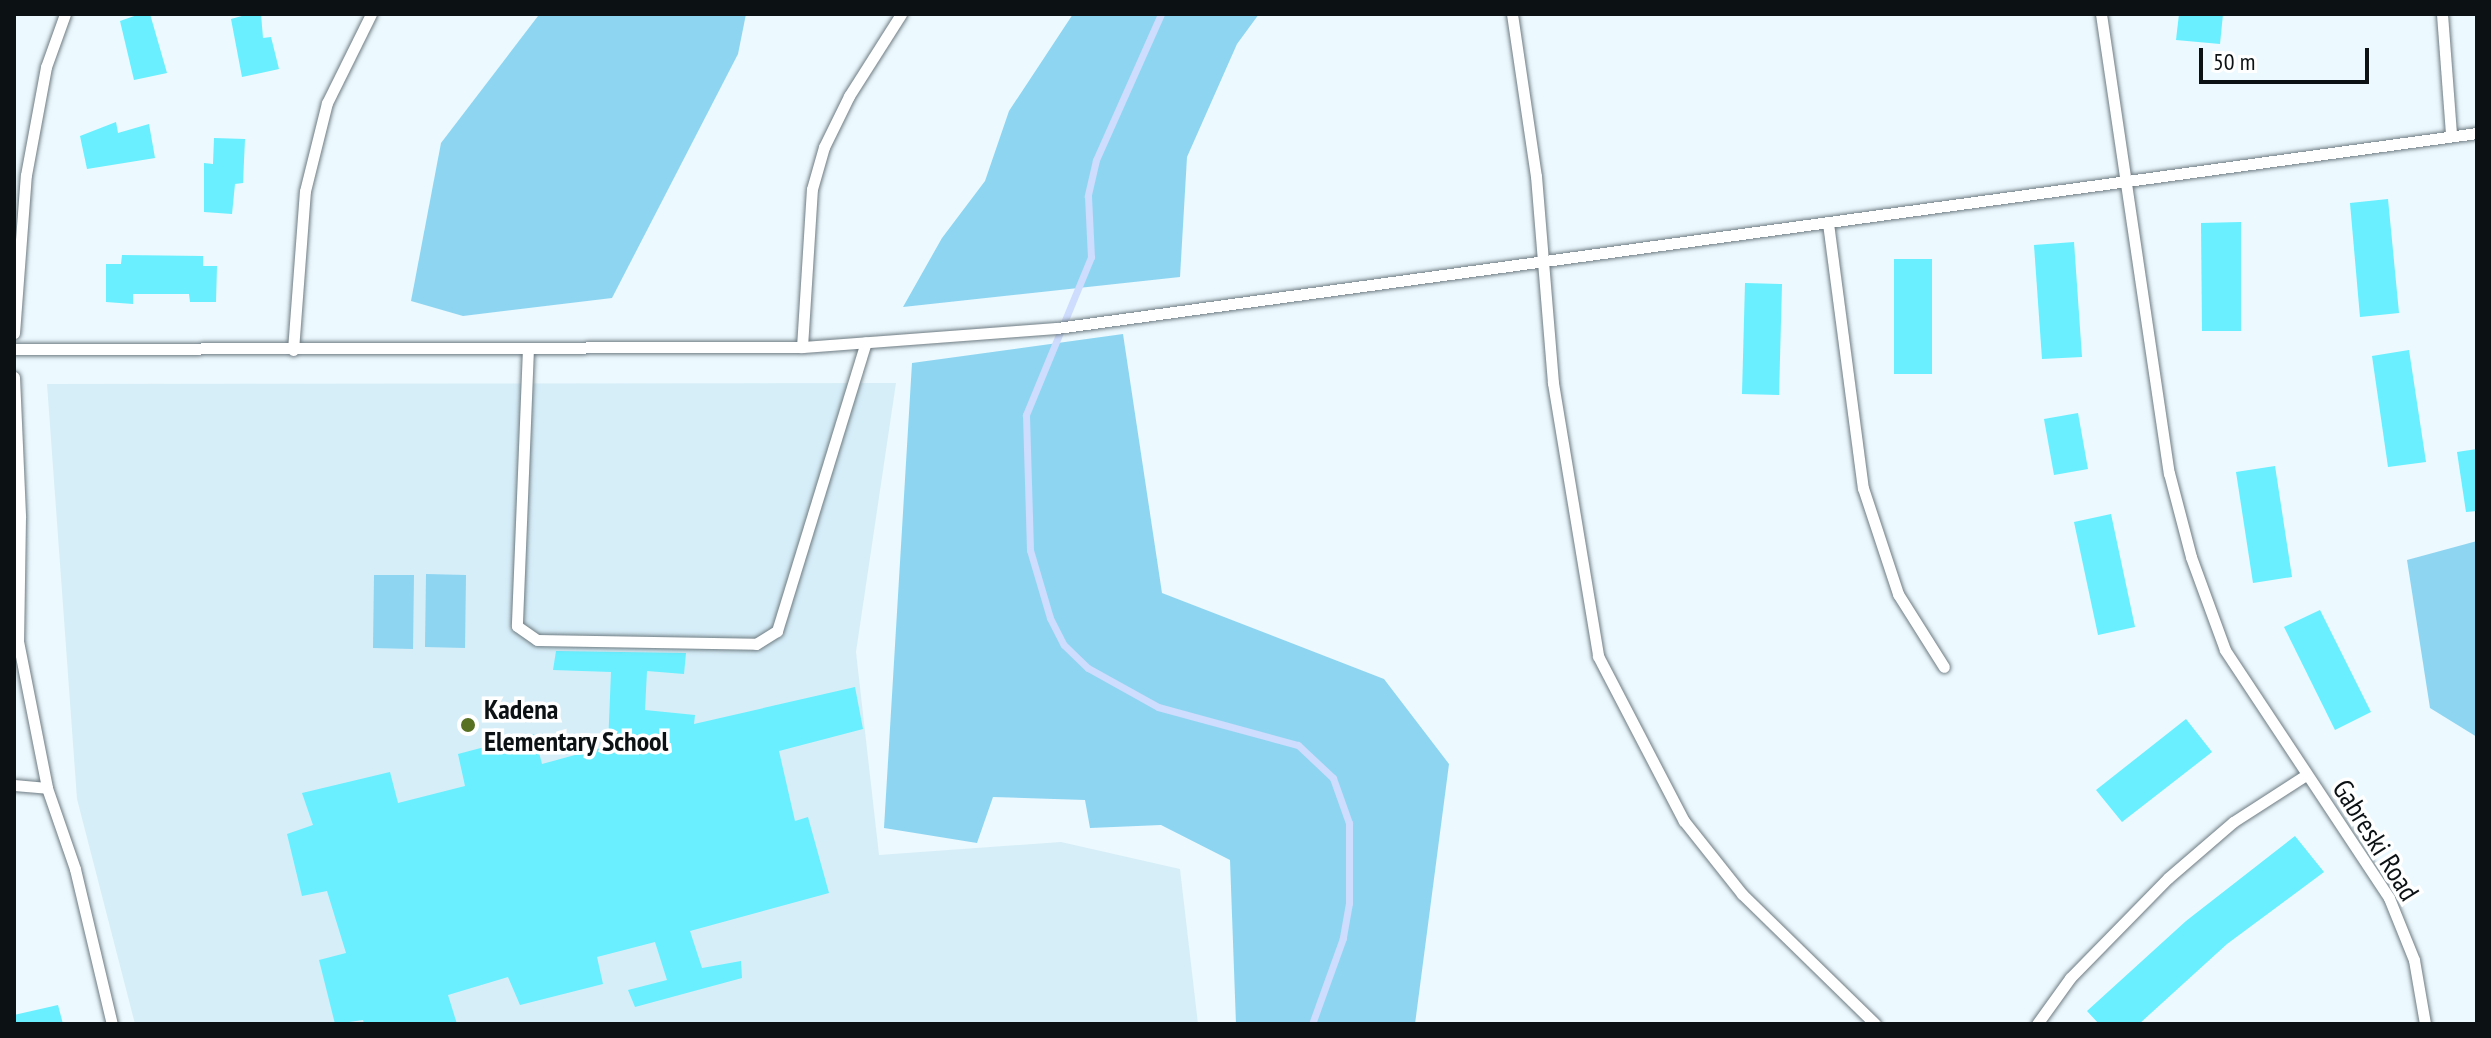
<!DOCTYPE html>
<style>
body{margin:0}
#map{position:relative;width:2491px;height:1038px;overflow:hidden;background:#ecf9fe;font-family:"PT Sans Narrow",sans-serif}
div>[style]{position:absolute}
.built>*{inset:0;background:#d6eef8}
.green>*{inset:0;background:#8ed5f2}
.stream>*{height:7px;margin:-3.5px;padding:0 3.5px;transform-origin:3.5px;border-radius:3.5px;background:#cedcfd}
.building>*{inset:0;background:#69efff}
.roads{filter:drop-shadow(0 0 2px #6e7b82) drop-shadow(0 0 2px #6e7b82)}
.lane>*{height:11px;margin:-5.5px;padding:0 5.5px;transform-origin:5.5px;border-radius:5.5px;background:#fff}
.dots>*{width:22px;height:22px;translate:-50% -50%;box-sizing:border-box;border:4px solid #fff;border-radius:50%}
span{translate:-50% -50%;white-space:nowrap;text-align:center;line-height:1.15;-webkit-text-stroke:7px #fff;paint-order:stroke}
.poi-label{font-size:28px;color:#0c1113;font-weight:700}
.left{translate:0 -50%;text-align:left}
.street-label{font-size:28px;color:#0c1113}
.frame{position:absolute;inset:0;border:16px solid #0c1113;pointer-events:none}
.scale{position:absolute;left:2199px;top:48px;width:170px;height:36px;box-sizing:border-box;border:4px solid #0c1113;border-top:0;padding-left:10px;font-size:24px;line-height:28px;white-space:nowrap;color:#0c1113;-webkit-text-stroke:6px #fff;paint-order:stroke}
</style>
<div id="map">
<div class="built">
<i style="clip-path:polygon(896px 383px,856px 652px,879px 855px,1061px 842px,1180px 869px,1198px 1024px,135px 1024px,77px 799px,47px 384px)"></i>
</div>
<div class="green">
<i style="clip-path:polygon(746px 14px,738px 54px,612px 298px,463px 316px,411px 301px,441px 143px,538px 16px)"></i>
<i style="clip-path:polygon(1073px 14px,1259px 14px,1237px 44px,1187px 157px,1180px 277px,903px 307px,942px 238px,985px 181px,1009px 111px)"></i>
<i style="clip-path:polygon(1123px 334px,1162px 593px,1384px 679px,1449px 764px,1415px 1024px,1236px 1024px,1230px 860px,1161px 825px,1090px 828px,1085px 800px,993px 797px,977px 843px,884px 828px,912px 363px)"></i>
<i style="clip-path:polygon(2477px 541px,2477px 737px,2430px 708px,2407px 560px)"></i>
<i style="clip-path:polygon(426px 574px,466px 575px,465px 648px,425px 647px)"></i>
<i style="clip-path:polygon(374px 575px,414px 575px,413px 649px,373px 648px)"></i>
</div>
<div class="stream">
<i style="left:1161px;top:14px;width:160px;rotate:114deg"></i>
<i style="left:1096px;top:160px;width:37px;rotate:103deg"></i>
<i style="left:1088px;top:196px;width:61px;rotate:87.2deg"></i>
<i style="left:1091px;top:257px;width:171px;rotate:112.4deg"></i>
<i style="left:1026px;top:415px;width:135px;rotate:88.3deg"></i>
<i style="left:1030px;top:550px;width:71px;rotate:73.6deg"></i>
<i style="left:1050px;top:618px;width:30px;rotate:63deg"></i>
<i style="left:1064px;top:645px;width:33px;rotate:44deg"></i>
<i style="left:1088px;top:668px;width:80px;rotate:29.1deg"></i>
<i style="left:1158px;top:707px;width:145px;rotate:15.2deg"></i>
<i style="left:1298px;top:745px;width:48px;rotate:43.3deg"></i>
<i style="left:1333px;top:778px;width:48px;rotate:70.4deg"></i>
<i style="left:1349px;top:823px;width:80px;rotate:90deg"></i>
<i style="left:1349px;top:903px;width:36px;rotate:100deg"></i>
<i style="left:1343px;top:938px;width:91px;rotate:109.8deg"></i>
</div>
<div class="building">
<i style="clip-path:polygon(140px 14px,150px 14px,167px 73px,134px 80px,120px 21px)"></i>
<i style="clip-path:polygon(249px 14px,261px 14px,263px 38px,271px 37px,279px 69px,242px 77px,231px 19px)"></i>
<i style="clip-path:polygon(2179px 14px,2223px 14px,2220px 44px,2176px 40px)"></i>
<i style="clip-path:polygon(116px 122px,118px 133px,149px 124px,155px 158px,87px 169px,80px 136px)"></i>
<i style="clip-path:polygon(214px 138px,245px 139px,243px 183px,235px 184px,232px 214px,204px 212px,204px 163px,213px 164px)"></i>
<i style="clip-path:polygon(2388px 199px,2399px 313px,2360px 317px,2350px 203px)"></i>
<i style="clip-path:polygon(2241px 222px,2241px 331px,2202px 331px,2201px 223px)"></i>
<i style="clip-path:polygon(2074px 242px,2082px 357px,2042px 359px,2034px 245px)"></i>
<i style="clip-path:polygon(122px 255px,203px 256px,203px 266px,217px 266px,216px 302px,190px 302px,189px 294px,133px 294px,133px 304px,106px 302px,106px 264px,121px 264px)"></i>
<i style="clip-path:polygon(1894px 259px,1932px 259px,1932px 374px,1894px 374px)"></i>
<i style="clip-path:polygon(1745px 283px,1782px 284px,1779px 395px,1742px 394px)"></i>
<i style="clip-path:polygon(2409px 350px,2426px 462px,2388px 467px,2372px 356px)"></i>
<i style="clip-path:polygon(2078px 413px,2088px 469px,2054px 475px,2044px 419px)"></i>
<i style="clip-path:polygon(2477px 449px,2477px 511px,2466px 512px,2457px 452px)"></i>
<i style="clip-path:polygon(2275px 466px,2292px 577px,2253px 583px,2236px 472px)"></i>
<i style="clip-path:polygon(2111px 514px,2135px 627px,2098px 635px,2074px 522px)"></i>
<i style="clip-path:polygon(2320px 610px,2371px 712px,2335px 730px,2284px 627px)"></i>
<i style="clip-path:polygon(556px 651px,686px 653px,684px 674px,647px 671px,645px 710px,695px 715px,694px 724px,855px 687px,863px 729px,779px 751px,795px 821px,808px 817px,829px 893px,690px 931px,702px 968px,741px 961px,742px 978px,635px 1007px,628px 990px,667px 980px,655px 942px,597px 957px,603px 984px,520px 1005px,508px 977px,448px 995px,457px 1024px,364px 1024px,363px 1020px,335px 1024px,319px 960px,346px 953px,327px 891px,302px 896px,287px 834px,313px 825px,302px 793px,390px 772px,398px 803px,465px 786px,458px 754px,534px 734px,542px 764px,608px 746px,611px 672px,553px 670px)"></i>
<i style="clip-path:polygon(2186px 719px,2212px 752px,2122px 822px,2096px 790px)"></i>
<i style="clip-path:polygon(2295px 836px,2324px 872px,2227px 944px,2139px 1024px,2099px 1024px,2087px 1011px,2186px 921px)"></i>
<i style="clip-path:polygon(58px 1005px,63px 1024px,14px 1024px,14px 1015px)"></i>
</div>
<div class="roads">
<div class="lane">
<i style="left:1512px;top:14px;width:164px;rotate:81.6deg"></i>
<i style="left:1536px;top:176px;width:208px;rotate:85.3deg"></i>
<i style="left:1553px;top:383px;width:277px;rotate:80.6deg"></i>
<i style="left:1598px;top:656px;width:186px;rotate:62.5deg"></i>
<i style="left:1684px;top:821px;width:93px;rotate:51.5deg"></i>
<i style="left:1742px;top:894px;width:186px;rotate:44.3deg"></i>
<i style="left:2101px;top:14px;width:464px;rotate:81.6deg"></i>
<i style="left:2169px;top:473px;width:87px;rotate:75.3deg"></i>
<i style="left:2191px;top:557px;width:99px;rotate:69.9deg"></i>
<i style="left:2225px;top:650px;width:297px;rotate:56.5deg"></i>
<i style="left:2389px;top:898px;width:67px;rotate:68deg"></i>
<i style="left:2414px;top:960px;width:65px;rotate:80.2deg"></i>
<i style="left:2442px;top:14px;width:120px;rotate:85.7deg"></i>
<i style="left:1828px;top:223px;width:267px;rotate:82.5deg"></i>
<i style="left:1863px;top:488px;width:112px;rotate:71.7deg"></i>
<i style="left:1898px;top:594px;width:86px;rotate:57.8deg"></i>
<i style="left:14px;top:333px;width:158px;rotate:-85.7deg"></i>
<i style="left:26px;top:175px;width:110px;rotate:-79.5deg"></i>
<i style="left:46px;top:67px;width:56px;rotate:-70.3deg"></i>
<i style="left:802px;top:347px;width:158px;rotate:-86.4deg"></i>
<i style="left:812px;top:189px;width:44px;rotate:-74.1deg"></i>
<i style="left:824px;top:147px;width:57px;rotate:-63.9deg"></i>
<i style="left:849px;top:96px;width:97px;rotate:-57.6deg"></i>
<i style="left:528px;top:348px;width:278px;rotate:92.3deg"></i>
<i style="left:517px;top:626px;width:24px;rotate:35deg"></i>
<i style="left:537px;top:640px;width:219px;rotate:1deg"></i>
<i style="left:756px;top:644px;width:25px;rotate:-32deg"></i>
<i style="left:777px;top:631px;width:302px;rotate:-72.9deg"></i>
<i style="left:14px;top:349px;width:788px;rotate:-0.15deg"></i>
<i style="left:802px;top:347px;width:256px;rotate:-4.3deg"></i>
<i style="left:1057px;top:328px;width:1433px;rotate:-7.82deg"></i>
<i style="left:293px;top:350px;width:159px;rotate:-85.7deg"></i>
<i style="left:305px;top:191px;width:91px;rotate:-76deg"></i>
<i style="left:327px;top:103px;width:99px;rotate:-63.7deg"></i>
<i style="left:14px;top:377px;width:140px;rotate:87.5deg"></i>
<i style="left:20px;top:517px;width:124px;rotate:90.9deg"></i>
<i style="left:18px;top:641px;width:150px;rotate:78.8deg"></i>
<i style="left:47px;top:788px;width:86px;rotate:70.9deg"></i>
<i style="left:75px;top:869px;width:159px;rotate:76.6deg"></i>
<i style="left:14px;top:785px;width:33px;rotate:5deg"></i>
<i style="left:2037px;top:1024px;width:57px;rotate:-54.3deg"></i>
<i style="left:2070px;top:978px;width:140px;rotate:-45.6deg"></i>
<i style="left:2168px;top:878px;width:86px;rotate:-40.7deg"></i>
<i style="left:2233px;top:822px;width:87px;rotate:-32.8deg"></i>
</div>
</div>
<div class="dots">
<i style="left:468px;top:725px;background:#587021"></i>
</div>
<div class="poi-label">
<span class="left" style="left:484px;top:725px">Kadena<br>Elementary School</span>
</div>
<div class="street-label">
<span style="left:2376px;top:840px;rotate:58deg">Gabreski Road</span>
</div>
<div class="frame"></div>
<div class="scale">50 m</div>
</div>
